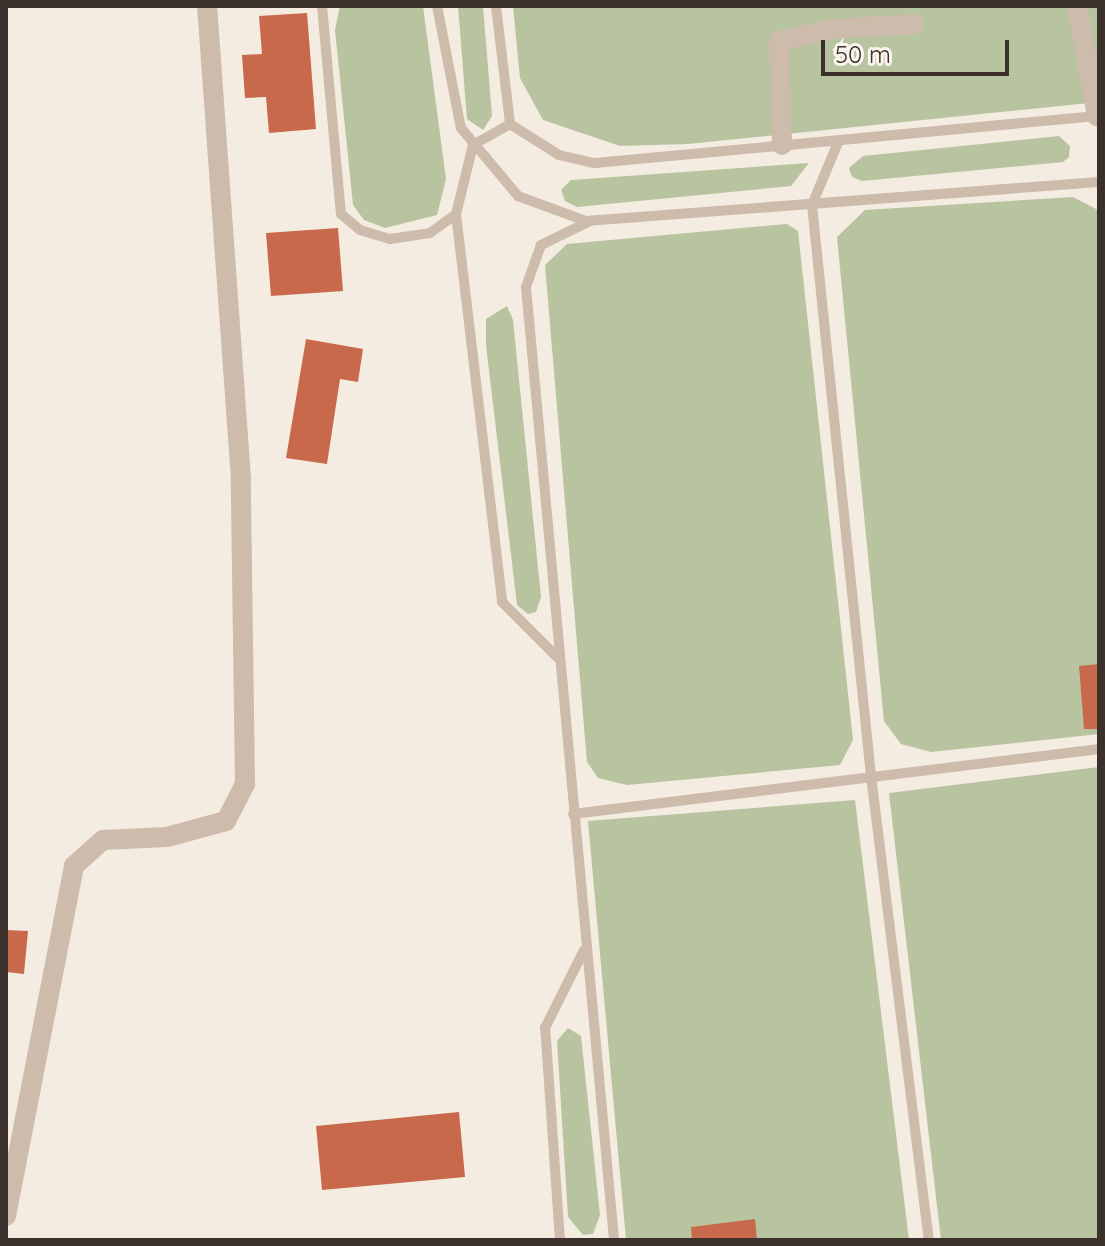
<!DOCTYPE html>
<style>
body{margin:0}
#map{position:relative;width:1105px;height:1246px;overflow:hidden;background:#f4ebe1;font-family:Quicksand,sans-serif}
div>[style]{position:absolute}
.green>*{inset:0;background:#b8c4a0}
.building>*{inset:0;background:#c8694b}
.lane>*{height:10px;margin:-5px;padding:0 5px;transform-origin:5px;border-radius:5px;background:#cdbbac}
.street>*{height:20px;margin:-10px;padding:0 10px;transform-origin:10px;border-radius:10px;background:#cdbbac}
span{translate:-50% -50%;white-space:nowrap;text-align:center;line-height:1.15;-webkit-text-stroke:6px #fbf5ee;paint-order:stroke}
.frame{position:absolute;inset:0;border:8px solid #3b302b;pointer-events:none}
.scale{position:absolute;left:821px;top:40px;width:188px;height:36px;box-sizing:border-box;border:4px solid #3b302b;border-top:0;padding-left:10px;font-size:24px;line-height:28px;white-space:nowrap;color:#3b302b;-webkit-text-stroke:6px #fbf5ee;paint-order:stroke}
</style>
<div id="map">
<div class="green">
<i style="clip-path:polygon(340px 6px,423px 6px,446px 179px,437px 215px,385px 228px,364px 220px,353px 205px,335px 30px)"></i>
<i style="clip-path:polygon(458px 6px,483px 6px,492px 116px,483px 130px,467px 119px)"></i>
<i style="clip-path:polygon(513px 6px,1099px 6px,1099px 102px,688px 144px,620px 146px,543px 120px,520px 78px)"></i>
<i style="clip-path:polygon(1059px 136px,1070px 146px,1069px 157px,1063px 162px,862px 181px,852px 177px,849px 168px,863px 156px)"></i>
<i style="clip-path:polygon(809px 163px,791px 186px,577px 207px,565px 201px,561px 190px,571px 180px)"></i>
<i style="clip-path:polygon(1073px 197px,1098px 210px,1099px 216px,1099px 734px,931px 752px,901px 744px,884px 721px,837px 237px,865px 210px)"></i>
<i style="clip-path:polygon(787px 224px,798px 231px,853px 740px,840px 765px,627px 785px,598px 778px,587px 762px,545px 265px,567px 244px)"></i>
<i style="clip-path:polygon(507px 306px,513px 320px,541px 597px,536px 612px,528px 614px,517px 605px,486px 345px,486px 319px)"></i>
<i style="clip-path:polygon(1099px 767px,1099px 1240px,941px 1240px,889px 793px)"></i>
<i style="clip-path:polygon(855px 800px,909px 1240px,626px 1240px,588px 821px)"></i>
<i style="clip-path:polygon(568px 1028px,581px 1036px,600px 1215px,593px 1234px,583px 1235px,568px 1217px,557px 1041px)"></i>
</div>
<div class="building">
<i style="clip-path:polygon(307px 13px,316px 129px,269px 133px,266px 97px,245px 98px,242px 55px,262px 54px,259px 16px)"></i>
<i style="clip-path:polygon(338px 228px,343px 291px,271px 296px,266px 233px)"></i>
<i style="clip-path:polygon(306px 339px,363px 349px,358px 382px,340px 379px,327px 464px,286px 458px)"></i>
<i style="clip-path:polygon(1099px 664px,1099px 729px,1084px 729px,1079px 666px)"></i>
<i style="clip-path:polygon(6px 930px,28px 931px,24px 974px,6px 972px)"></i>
<i style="clip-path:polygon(459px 1112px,465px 1177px,322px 1190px,316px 1126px)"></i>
<i style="clip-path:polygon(755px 1219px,757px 1240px,692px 1240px,691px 1227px)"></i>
</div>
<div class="lane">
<i style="left:322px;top:6px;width:209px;rotate:84.8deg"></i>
<i style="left:341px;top:214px;width:25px;rotate:40deg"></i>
<i style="left:360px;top:230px;width:31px;rotate:17deg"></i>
<i style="left:390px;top:239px;width:40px;rotate:-8.5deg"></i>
<i style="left:430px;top:233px;width:32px;rotate:-36deg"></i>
<i style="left:437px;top:6px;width:124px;rotate:78.9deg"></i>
<i style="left:461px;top:128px;width:89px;rotate:50deg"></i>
<i style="left:518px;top:196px;width:72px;rotate:20.2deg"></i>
<i style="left:586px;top:221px;width:514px;rotate:-4.35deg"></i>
<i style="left:496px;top:6px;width:119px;rotate:83.2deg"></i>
<i style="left:510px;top:124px;width:58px;rotate:32.3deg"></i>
<i style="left:559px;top:155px;width:37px;rotate:13deg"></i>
<i style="left:595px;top:163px;width:504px;rotate:-5.35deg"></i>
<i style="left:510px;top:124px;width:43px;rotate:150.4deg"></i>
<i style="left:473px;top:145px;width:71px;rotate:103.8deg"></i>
<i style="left:456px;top:214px;width:391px;rotate:83.2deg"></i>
<i style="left:502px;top:602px;width:78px;rotate:45deg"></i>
<i style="left:839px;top:140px;width:70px;rotate:112.6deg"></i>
<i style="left:812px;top:205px;width:574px;rotate:84.1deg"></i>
<i style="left:871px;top:776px;width:468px;rotate:82.9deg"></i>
<i style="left:590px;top:221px;width:55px;rotate:153.9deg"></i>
<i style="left:541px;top:245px;width:45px;rotate:109.7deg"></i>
<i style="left:526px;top:287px;width:957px;rotate:84.72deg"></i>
<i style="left:573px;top:814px;width:530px;rotate:-7.04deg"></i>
<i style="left:560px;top:1240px;width:213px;rotate:-94deg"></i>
<i style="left:545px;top:1028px;width:87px;rotate:-63.4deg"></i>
</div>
<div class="street">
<i style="left:1077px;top:6px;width:112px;rotate:79.7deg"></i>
<i style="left:782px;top:145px;width:104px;rotate:-91.7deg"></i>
<i style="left:779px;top:41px;width:56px;rotate:-12.3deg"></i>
<i style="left:834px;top:29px;width:80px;rotate:-3.6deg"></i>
<i style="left:6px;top:1216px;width:357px;rotate:-79deg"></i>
<i style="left:74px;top:866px;width:39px;rotate:-42deg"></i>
<i style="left:103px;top:840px;width:64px;rotate:-2.7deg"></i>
<i style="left:167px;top:837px;width:61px;rotate:-15.2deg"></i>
<i style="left:226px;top:821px;width:42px;rotate:-62.8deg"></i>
<i style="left:245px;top:784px;width:305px;rotate:-90.8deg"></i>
<i style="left:241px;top:479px;width:474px;rotate:-94.1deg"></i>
</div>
<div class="frame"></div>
<div class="scale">50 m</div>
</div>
